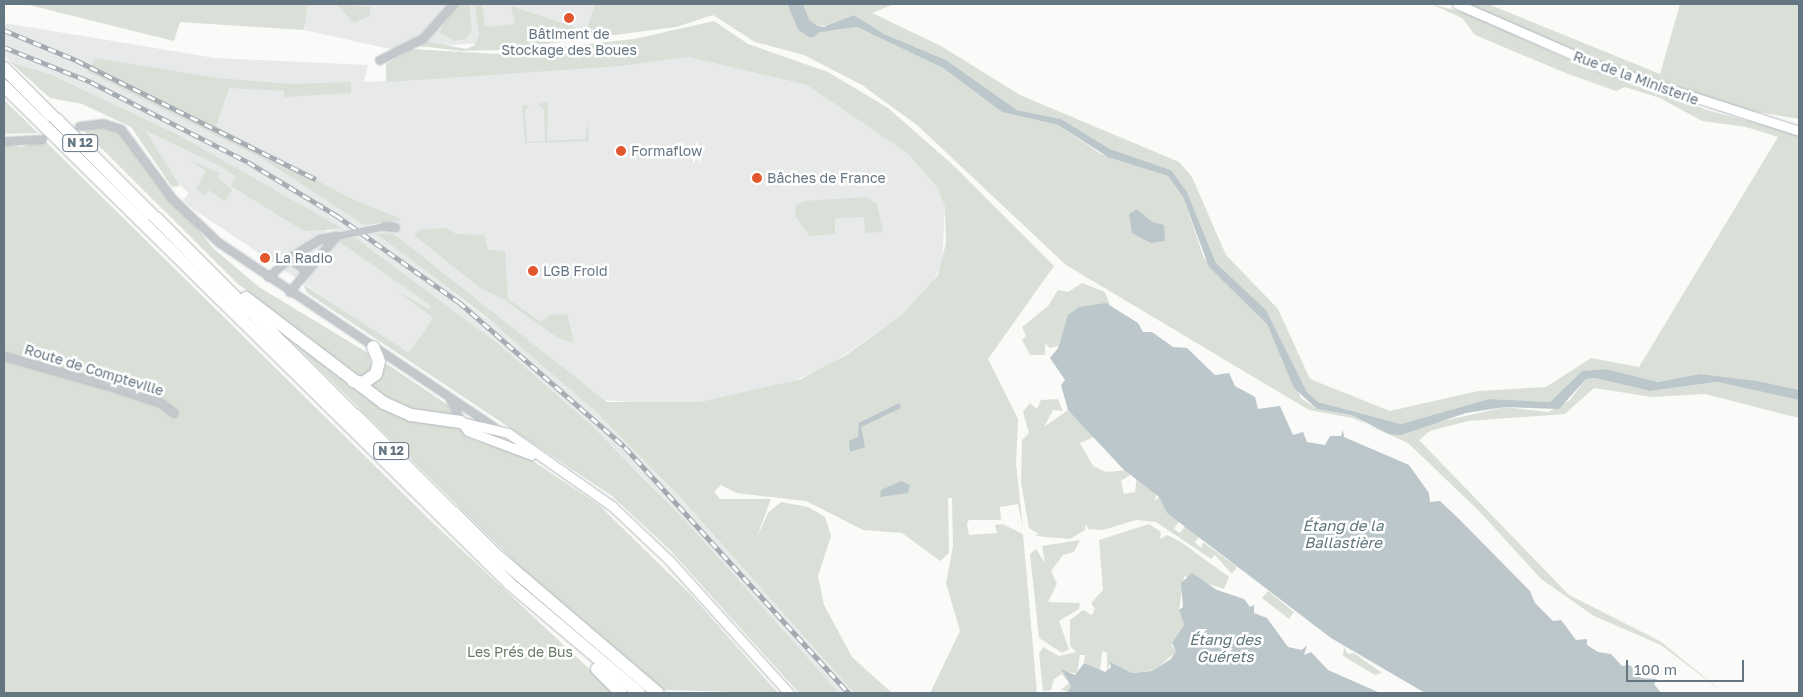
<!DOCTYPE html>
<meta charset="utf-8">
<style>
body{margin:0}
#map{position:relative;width:1803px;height:697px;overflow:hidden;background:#fafaf8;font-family:"Golos Text",sans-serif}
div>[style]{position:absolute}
.built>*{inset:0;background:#e8e9e9}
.green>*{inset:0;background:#dadfd7}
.water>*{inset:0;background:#bbc7cb}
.river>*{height:14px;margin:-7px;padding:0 7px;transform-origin:7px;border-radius:7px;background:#bbc7cb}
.roads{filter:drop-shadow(0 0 1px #b3babf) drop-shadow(0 0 1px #b3babf)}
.street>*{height:7px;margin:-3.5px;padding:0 3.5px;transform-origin:3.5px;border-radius:3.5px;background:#c3c8cc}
.secondary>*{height:9px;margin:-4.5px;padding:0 4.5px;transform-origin:4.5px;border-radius:4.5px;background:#fff}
.highway>*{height:12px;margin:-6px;padding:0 6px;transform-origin:6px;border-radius:6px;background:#fff}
.rail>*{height:4.5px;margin-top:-2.25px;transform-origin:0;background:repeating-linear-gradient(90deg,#fff 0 8px,#a2aab0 0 16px);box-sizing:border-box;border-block:1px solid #a2aab0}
.street-bridge>*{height:7px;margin:-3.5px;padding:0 3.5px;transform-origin:3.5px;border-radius:3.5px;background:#c3c8cc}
.dots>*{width:14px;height:14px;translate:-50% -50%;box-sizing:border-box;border:2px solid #fff;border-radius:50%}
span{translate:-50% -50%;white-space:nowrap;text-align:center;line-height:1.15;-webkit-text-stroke:5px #fff;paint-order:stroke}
.shield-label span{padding:1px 4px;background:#fff;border:1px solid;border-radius:4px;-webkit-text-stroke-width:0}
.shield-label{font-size:12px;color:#657683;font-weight:700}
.poi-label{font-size:14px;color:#657683}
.left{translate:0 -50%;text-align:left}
.street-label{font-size:14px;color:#657683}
.park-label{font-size:14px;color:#687a64}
.water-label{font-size:15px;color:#60757c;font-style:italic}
.frame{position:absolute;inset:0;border:5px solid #657683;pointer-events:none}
.scale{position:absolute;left:1626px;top:660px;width:118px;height:22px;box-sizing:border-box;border:2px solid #657683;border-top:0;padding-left:6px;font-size:15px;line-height:18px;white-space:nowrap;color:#657683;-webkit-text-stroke:4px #fff;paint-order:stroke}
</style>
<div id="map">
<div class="built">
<i style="clip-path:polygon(308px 4px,601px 4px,591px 36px,390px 49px,304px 30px)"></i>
<i style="clip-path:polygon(4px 23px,215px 58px,368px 65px,364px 82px,622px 66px,688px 57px,807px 85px,908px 154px,937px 187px,945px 207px,942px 266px,929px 288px,901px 316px,825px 368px,782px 385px,700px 402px,673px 405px,604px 400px,394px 234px,376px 233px,528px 350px,594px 410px,680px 497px,854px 693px,839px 693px,641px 475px,495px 341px,354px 237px,338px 240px,431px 306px,429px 309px,394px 289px,433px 318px,409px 354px,193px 209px,183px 200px,189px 193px,170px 176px,144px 129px,223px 168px,328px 232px,342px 229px,177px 134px,50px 74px,10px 62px,4px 55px)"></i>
</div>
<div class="green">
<i style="clip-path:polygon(25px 4px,308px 4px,304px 30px,180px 22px,174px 41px)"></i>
<i style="clip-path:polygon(336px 4px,371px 7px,369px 16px,354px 23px)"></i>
<i style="clip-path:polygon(457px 4px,469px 4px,472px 30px,466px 39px,454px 41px,439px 32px)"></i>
<i style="clip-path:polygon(475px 4px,482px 4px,485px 27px,515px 24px,511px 6px,586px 31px,595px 4px,793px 4px,800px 17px,796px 23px,830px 31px,857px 27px,943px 68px,1002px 112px,1058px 125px,1101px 154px,1168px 176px,1183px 197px,1204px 258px,1267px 324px,1301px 398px,1317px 409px,1351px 415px,1373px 428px,1439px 422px,1505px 407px,1548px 412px,1570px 400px,1586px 379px,1595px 378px,1650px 391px,1717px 382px,1799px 400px,1799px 418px,1705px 394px,1652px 397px,1594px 388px,1565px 414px,1468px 421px,1430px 431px,1419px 440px,1569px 595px,1660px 641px,1724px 693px,1661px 645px,1594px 616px,1541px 579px,1479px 511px,1408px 443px,1352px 418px,1309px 410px,1066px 265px,917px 125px,862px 85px,804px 55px,755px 42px,713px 15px,676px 27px,500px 50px,461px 51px,420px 46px,425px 41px,466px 49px,475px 45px,479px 35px)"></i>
<i style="clip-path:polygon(800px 4px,894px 4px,872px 13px,941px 46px,1020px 95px,1179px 162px,1192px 177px,1226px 255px,1278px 309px,1310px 379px,1390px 411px,1478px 391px,1546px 387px,1591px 358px,1639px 367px,1778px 137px,1746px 127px,1702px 121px,1660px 98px,1625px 87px,1616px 91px,1568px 74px,1475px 35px,1462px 18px,1431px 4px,1470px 14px,1591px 70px,1710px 111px,1799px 134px,1799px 390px,1699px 374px,1658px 382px,1606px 369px,1582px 371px,1550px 402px,1489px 399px,1401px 424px,1318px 402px,1307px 392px,1266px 310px,1216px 263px,1187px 192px,1171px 170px,1110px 149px,1061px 119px,1017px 110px,946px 60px,884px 34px,854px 15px,828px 26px,812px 25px)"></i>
<i style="clip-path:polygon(1464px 4px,1488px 4px,1660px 74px,1680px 4px,1799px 4px,1799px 119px,1751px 111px,1589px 58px)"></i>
<i style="clip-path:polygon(714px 21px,748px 44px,828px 72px,888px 108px,954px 166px,1054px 266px,988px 359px,1018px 419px,1016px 464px,1023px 528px,1018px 504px,1000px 507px,1001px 520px,969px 520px,967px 524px,969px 535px,997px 533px,995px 525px,1002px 524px,1023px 534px,1037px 693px,930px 693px,960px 631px,946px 583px,953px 546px,952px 498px,948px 498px,949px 553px,940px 561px,902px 533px,863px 530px,806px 501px,737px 493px,721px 485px,714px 492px,720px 499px,771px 499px,756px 539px,768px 513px,781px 502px,808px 507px,825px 517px,831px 536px,818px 576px,824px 605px,852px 657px,892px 693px,854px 693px,680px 497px,594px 410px,484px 315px,375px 233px,394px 234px,607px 402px,700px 402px,801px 379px,846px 355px,902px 315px,938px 275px,946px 243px,945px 207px,937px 187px,908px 154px,807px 85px,688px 57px,622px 66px,387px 82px,386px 77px,386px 64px,412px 49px,498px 54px,634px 39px)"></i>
<i style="clip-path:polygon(95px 58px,217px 78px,290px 84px,351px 82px,351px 93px,284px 97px,284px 91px,229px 88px,216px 126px,348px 197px,403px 220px,364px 225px,265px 160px,88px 72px)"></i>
<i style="clip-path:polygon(10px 62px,50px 74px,177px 134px,343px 229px,304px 231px,231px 186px,235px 176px,223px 168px,145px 130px,180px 186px,172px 187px,131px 127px,82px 104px,50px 98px)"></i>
<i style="clip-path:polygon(4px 100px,38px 133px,5px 134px)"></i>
<i style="clip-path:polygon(548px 102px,547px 141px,585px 139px,588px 120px,589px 141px,525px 143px,522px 105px,530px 105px,525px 110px,527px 142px,545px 141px,544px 109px,538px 104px)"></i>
<i style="clip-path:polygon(98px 126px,120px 132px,213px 248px,259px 287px,368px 353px,373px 370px,360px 378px,238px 284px,82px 129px)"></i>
<i style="clip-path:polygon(45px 141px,432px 522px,615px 693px,4px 693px,4px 144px,20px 147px)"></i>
<i style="clip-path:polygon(190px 160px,220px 173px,217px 177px,232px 190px,225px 201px,208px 190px,205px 195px,196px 190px,206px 171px)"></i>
<i style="clip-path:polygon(867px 197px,877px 204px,883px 232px,865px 233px,864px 217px,835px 218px,835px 234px,810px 236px,795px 216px,796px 206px,804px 201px)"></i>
<i style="clip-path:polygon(447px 228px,456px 234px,484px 235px,488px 250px,505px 251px,508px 299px,541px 322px,550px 315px,567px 314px,574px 343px,558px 338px,505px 300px,479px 287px,414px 235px,419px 230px)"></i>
<i style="clip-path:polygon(354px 237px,495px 341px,592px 426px,690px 526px,839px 693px,799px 693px,670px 550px,612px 496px,307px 293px,303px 284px,409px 353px,433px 318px,394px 289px,429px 309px,431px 306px,337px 240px)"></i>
<i style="clip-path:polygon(1082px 283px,1105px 292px,1110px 305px,1079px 307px,1069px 315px,1058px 346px,1050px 348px,1045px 343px,1045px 355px,1030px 355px,1022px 340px,1026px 336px,1022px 327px,1048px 306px,1058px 290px,1068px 292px)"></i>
<i style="clip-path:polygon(287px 337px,372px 401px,461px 428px,469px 438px,530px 459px,599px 505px,690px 594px,778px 693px,664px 690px,525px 572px)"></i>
<i style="clip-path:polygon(387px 364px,448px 405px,453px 417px,415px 410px,383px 396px,371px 386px)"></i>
<i style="clip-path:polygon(1058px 399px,1063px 411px,1053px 410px,1044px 427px,1068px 410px,1096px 436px,1080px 443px,1093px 466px,1106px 472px,1129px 470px,1130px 475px,1121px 481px,1124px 494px,1135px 492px,1137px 476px,1156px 495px,1155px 501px,1159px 497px,1167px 513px,1179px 521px,1174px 529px,1180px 533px,1185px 526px,1199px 537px,1195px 542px,1201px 548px,1203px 542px,1237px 567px,1232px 574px,1215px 555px,1211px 559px,1156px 522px,1136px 520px,1103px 530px,1088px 529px,1086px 524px,1085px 530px,1070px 539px,1035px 536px,1039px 534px,1029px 528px,1021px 482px,1022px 440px,1029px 433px,1023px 412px,1030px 403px,1037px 409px,1041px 400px)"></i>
<i style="clip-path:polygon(1149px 524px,1161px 532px,1160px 539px,1167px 535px,1181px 542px,1229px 577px,1224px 589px,1184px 576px,1179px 610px,1184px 625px,1171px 645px,1177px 651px,1155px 670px,1132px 673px,1110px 661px,1107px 672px,1107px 653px,1102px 651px,1100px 672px,1084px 663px,1085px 655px,1080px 655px,1077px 673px,1063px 672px,1071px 686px,1069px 692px,1061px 690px,1069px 683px,1062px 674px,1054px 679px,1051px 690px,1043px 691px,1039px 654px,1043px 647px,1059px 656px,1076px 652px,1070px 646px,1070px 620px,1083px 610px,1092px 615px,1095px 609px,1091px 603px,1103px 590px,1099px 540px)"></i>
<i style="clip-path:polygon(1080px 540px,1074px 552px,1063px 555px,1051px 571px,1057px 584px,1048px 602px,1080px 603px,1079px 609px,1059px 621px,1069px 649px,1062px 653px,1039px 638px,1030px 554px,1036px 549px,1045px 563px,1042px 546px)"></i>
<i style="clip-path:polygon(1268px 591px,1294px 612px,1289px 619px,1262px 598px)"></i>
<i style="clip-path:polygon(1344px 647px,1348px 654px,1354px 653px,1382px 673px,1375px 675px,1343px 656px)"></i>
</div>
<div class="water">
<i style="clip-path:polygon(854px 15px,884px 34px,946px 60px,1017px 110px,1061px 119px,1110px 149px,1171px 170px,1187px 192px,1216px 263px,1266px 310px,1307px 392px,1318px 402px,1401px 424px,1489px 399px,1550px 402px,1582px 371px,1606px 369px,1658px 382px,1699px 374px,1757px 381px,1799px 390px,1799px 400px,1717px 382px,1650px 391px,1595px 378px,1586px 379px,1559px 409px,1505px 407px,1466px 413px,1401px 435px,1389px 434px,1351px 415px,1317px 409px,1294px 388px,1267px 324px,1209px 267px,1183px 197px,1168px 176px,1108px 157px,1058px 125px,1002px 112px,943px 68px,857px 27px,807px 34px,796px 22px,804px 16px,810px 24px,824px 27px)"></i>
<i style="clip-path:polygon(1137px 209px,1152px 222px,1164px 225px,1165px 241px,1151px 243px,1132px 233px,1129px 214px)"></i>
<i style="clip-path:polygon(1106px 303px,1138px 323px,1143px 332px,1152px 332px,1173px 347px,1187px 348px,1215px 375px,1229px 373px,1235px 386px,1255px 397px,1258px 409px,1280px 406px,1293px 435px,1303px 432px,1307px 442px,1325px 445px,1330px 436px,1341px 436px,1343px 430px,1344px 437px,1409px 465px,1429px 493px,1430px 502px,1440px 501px,1459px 519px,1530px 591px,1535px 603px,1553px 621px,1561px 620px,1576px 640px,1587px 639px,1587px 645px,1598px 652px,1611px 654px,1622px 666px,1630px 665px,1641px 678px,1657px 679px,1654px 684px,1661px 693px,1425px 693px,1331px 638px,1167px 513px,1159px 497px,1123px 469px,1068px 410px,1061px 385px,1065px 380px,1050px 358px,1058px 348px,1068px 315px,1079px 307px)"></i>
<i style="clip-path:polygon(899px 403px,901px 408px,861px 427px,865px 447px,850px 452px,849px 441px,858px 437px,859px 423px)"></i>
<i style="clip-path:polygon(901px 481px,910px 485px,908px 493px,880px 497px,881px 490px)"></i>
<i style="clip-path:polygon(1192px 573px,1217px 590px,1244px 599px,1250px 607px,1254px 605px,1254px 613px,1267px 618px,1288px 647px,1302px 650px,1307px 645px,1304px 655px,1311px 652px,1328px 670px,1380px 693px,1067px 693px,1071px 686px,1061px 669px,1075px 675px,1084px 663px,1105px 672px,1111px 667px,1109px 661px,1132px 673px,1152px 671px,1171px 659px,1176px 651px,1172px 643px,1184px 625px,1179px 610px,1183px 607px,1181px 583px)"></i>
</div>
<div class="river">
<i style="left:795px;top:4px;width:23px;rotate:67deg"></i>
<i style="left:804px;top:25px;width:9px;rotate:36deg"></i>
</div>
<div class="roads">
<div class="street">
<i style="left:379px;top:60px;width:49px;rotate:-26.6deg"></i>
<i style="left:423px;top:38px;width:45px;rotate:-48.6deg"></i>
<i style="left:79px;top:126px;width:24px;rotate:-7deg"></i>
<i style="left:103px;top:123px;width:19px;rotate:18deg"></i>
<i style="left:121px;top:129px;width:86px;rotate:53.5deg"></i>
<i style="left:172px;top:198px;width:64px;rotate:43.7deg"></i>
<i style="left:218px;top:242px;width:332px;rotate:33.8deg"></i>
<i style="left:4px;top:141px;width:38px;rotate:-3deg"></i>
<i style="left:385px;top:226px;width:10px;rotate:6deg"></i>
<i style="left:289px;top:258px;width:19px;rotate:36deg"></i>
<i style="left:268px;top:277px;width:28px;rotate:-42deg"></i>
<i style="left:289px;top:258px;width:36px;rotate:-32deg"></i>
<i style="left:320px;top:239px;width:16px;rotate:-11deg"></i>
<i style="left:336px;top:236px;width:73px;rotate:130deg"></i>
<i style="left:4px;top:356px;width:113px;rotate:15.9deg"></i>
<i style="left:113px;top:387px;width:51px;rotate:18.4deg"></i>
<i style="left:161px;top:403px;width:16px;rotate:38deg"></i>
<i style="left:449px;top:397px;width:28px;rotate:64deg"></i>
</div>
<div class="secondary">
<i style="left:1457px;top:4px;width:157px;rotate:23.6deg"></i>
<i style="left:1601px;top:67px;width:208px;rotate:17.9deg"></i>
<i style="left:461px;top:422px;width:48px;rotate:13.2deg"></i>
<i style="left:508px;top:433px;width:127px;rotate:35.1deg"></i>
<i style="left:612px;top:506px;width:80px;rotate:43.5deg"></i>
<i style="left:670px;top:561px;width:178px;rotate:48deg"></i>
<i style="left:461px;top:422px;width:11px;rotate:52deg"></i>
<i style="left:468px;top:431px;width:68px;rotate:20.6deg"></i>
</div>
<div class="highway">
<i style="left:4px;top:68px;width:691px;rotate:44.71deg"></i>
<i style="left:495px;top:554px;width:214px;rotate:40.5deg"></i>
<i style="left:4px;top:86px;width:710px;rotate:44.54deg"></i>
<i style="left:510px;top:584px;width:169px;rotate:40.2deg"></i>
<i style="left:246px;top:298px;width:173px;rotate:37.3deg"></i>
<i style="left:384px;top:403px;width:30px;rotate:24deg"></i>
<i style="left:411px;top:415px;width:50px;rotate:8deg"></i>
<i style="left:353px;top:381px;width:10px;rotate:11deg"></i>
<i style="left:363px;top:383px;width:16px;rotate:-35deg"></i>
<i style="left:376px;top:374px;width:13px;rotate:-77deg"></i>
<i style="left:379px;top:361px;width:15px;rotate:-113deg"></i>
<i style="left:597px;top:669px;width:34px;rotate:45deg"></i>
</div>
</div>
<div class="rail">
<i style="left:4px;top:30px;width:78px;rotate:22.6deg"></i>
<i style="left:76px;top:60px;width:268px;rotate:26.4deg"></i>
<i style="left:4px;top:47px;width:94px;rotate:21.9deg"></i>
<i style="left:91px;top:82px;width:176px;rotate:27deg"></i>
<i style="left:248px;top:162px;width:103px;rotate:31.1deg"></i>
<i style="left:336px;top:215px;width:151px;rotate:35.3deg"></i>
<i style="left:459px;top:302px;width:220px;rotate:41.1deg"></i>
<i style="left:625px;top:447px;width:333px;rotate:47.7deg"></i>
</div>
<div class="street-bridge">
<i style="left:336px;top:236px;width:50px;rotate:-11.5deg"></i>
</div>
<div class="dots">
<i style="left:569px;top:18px;background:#e4572e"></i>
<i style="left:621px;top:151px;background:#e4572e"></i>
<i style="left:757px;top:178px;background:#e4572e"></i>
<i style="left:265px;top:258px;background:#e4572e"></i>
<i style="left:533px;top:271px;background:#e4572e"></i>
</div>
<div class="shield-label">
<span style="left:80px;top:143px">N 12</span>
<span style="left:391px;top:451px">N 12</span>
</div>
<div class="poi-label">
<span style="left:569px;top:42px">Bâtiment de<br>Stockage des Boues</span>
<span class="left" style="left:631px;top:151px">Formaflow</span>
<span class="left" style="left:767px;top:178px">Bâches de France</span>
<span class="left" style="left:275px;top:258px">La Radio</span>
<span class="left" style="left:543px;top:271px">LGB Froid</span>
</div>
<div class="street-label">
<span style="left:1636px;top:78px;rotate:20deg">Rue de la Ministerie</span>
<span style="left:94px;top:370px;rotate:17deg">Route de Compteville</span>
</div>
<div class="park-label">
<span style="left:520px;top:652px">Les Prés de Bus</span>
</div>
<div class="water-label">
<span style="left:1343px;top:534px">Étang de la<br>Ballastière</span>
<span style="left:1225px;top:648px">Étang des<br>Guérets</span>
</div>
<div class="frame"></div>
<div class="scale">100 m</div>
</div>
